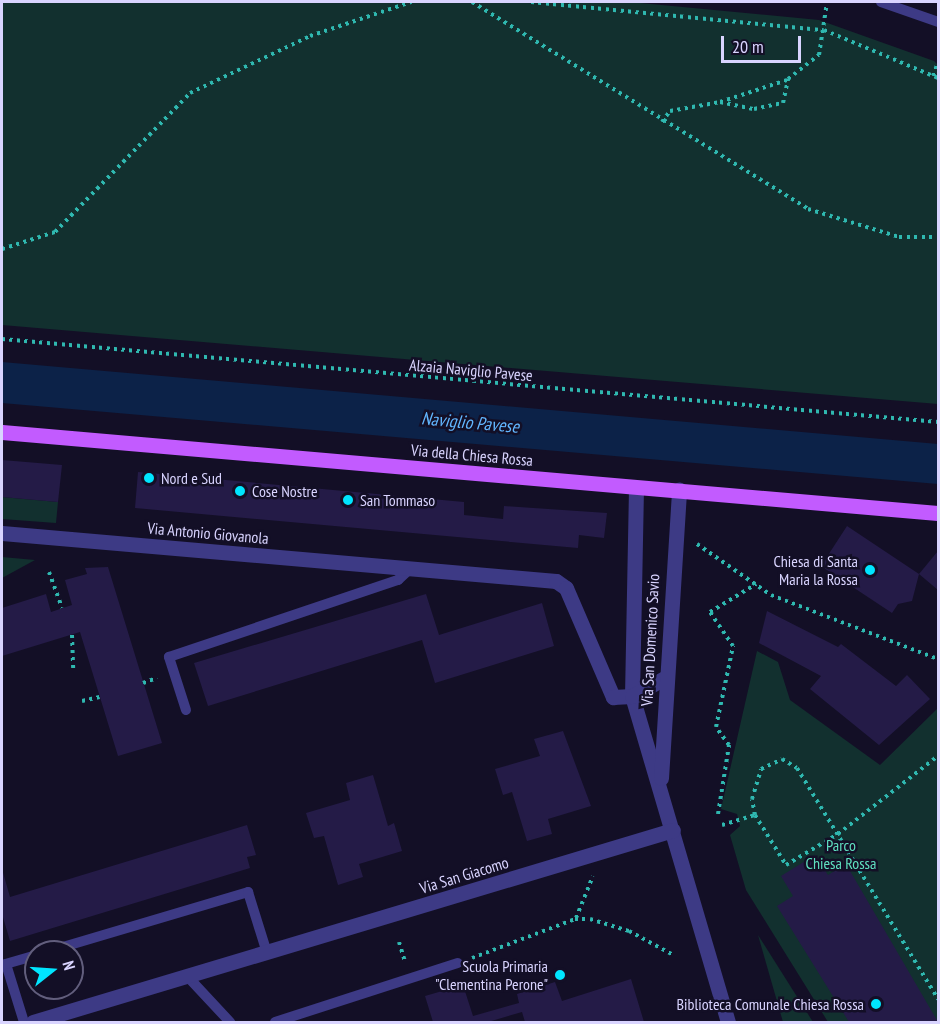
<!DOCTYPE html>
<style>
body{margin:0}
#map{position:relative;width:940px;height:1024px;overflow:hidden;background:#130f26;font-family:"PT Sans Narrow",sans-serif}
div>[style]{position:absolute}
.green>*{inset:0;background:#12302f}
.water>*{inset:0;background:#0c2248}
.building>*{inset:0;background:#241b47}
.path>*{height:4px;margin-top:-2px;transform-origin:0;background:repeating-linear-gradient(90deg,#2fb8b0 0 3px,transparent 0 7.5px)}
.service>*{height:10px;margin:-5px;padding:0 5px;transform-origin:5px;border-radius:5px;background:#3d3a85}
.minor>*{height:15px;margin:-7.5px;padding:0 7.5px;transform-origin:7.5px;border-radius:7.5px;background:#3d3a85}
.primary>*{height:15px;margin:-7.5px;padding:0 7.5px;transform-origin:7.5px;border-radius:7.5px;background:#c25bff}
.dots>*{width:16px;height:16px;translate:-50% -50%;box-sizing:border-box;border:3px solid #130f26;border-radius:50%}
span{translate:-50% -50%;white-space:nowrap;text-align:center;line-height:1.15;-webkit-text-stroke:5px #130f26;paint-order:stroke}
.street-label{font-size:16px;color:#d9d4ff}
.poi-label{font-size:16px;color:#d9d4ff}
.left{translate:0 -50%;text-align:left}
.right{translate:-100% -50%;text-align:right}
.park-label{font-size:16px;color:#5fe0c0}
.water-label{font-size:18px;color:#62b6ff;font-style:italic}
.frame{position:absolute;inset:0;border:3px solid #d9d4ff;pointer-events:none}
.north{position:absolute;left:24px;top:940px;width:60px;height:60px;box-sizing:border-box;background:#130f26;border:2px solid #625e7d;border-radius:50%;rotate:73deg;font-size:16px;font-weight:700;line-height:24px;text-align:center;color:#d9d4ff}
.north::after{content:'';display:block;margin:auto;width:21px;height:27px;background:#00e5ff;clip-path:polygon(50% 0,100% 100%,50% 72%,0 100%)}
.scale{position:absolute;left:721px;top:36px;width:80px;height:27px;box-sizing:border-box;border:3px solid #d9d4ff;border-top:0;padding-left:8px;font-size:18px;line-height:21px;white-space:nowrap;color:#d9d4ff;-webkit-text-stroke:4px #130f26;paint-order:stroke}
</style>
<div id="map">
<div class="green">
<i style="clip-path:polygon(2px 2px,630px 2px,819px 20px,934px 61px,938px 65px,938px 404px,2px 325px)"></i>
<i style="clip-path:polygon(2px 497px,58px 502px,56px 523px,2px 519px)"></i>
<i style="clip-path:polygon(2px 557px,35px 560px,2px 578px)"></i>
<i style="clip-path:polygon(757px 651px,778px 662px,790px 700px,880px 765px,938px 708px,938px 1022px,828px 1022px,746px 890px,730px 835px,740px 826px,737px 814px,721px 809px)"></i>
<i style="clip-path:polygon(758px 935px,813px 1022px,783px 1022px)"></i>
</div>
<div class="water">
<i style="clip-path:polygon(2px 362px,938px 444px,938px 484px,2px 403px)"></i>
</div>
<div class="building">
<i style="clip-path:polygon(2px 460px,62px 465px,58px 502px,2px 497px)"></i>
<i style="clip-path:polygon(138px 472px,464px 502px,464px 515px,503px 519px,504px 506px,607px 513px,604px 538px,579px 535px,578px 548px,135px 508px)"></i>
<i style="clip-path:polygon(847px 526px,919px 574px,912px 601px,898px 604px,892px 613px,821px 566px)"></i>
<i style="clip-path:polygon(938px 551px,938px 590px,919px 574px)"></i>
<i style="clip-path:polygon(108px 567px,162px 743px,118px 756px,80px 632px,2px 656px,2px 608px,46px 594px,51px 612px,72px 605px,65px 580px,87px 574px,85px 568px)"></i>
<i style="clip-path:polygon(426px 594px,439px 635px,542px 603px,554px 646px,435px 683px,422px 640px,208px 706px,194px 663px)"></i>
<i style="clip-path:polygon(767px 611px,838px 647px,841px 644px,896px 686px,907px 675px,930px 699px,879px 745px,810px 689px,821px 676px,759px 643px)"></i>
<i style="clip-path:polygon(563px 731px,591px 806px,548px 819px,552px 834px,527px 841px,512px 792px,503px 795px,495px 769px,540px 756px,534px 739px)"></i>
<i style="clip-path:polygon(373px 775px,388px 826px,394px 823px,402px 851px,359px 864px,363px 877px,338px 885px,324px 836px,314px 838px,306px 813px,350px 800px,346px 783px)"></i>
<i style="clip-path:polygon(247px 825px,256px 855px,247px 857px,250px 868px,10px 941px,2px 914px,2px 869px,10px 897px)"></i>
<i style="clip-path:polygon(815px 855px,828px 875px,846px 864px,938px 1022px,849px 1022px,777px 906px,793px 896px,781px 876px)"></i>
<i style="clip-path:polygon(631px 979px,644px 1022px,525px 1022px,522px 1012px,488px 1022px,433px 1022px,425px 996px,463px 985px,473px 1016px,519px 1003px,517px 994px,555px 982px,562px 1001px)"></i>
</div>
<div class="path">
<i style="left:472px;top:2px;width:395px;rotate:31.6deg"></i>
<i style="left:808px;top:209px;width:95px;rotate:17.1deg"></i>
<i style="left:899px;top:237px;width:39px"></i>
<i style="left:531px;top:2px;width:294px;rotate:5.5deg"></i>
<i style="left:824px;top:30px;width:124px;rotate:22.8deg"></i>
<i style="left:933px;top:76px;width:15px;rotate:-70deg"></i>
<i style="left:720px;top:102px;width:35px;rotate:12deg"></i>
<i style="left:754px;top:109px;width:30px;rotate:-12deg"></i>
<i style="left:783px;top:103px;width:25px;rotate:-78deg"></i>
<i style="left:788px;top:79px;width:39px;rotate:-38deg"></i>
<i style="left:819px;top:55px;width:54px;rotate:-81.4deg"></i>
<i style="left:662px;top:122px;width:14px;rotate:-54deg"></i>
<i style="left:670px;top:111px;width:51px;rotate:-10.2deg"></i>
<i style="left:720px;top:102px;width:71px;rotate:-18.2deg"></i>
<i style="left:2px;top:249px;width:56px;rotate:-17.8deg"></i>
<i style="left:55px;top:232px;width:194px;rotate:-45.8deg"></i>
<i style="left:190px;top:93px;width:133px;rotate:-25.4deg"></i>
<i style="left:310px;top:36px;width:107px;rotate:-18.6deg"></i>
<i style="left:2px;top:339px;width:940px;rotate:5.07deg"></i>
<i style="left:697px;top:544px;width:90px;rotate:34.6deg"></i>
<i style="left:771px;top:595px;width:179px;rotate:21deg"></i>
<i style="left:49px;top:572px;width:38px;rotate:70deg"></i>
<i style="left:72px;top:635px;width:37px;rotate:88deg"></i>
<i style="left:143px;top:683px;width:15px;rotate:-20deg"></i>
<i style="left:82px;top:701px;width:18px;rotate:-13deg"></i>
<i style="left:718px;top:814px;width:70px;rotate:-80.9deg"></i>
<i style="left:729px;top:745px;width:22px;rotate:-126deg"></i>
<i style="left:716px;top:727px;width:83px;rotate:-78.1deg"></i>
<i style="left:733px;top:646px;width:41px;rotate:-124.1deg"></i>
<i style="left:710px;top:612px;width:54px;rotate:-31.3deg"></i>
<i style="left:755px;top:815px;width:16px;rotate:-101deg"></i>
<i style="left:752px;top:799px;width:31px;rotate:-73deg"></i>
<i style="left:761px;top:769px;width:23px;rotate:-25deg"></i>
<i style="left:782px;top:759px;width:17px;rotate:31deg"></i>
<i style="left:797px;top:768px;width:271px;rotate:58.6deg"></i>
<i style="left:722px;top:825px;width:34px;rotate:-17deg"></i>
<i style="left:755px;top:815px;width:59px;rotate:58.2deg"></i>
<i style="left:786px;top:865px;width:61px;rotate:-30.8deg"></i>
<i style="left:838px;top:834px;width:127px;rotate:-38deg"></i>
<i style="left:576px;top:918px;width:45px;rotate:-68deg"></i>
<i style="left:399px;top:942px;width:21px;rotate:73deg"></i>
<i style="left:472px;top:958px;width:110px;rotate:-20.7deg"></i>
<i style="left:575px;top:919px;width:15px"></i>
<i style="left:590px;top:919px;width:41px;rotate:17.1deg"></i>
<i style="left:629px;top:931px;width:52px;rotate:28.5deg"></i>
</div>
<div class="service">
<i style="left:881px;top:2px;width:60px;rotate:19.3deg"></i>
<i style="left:186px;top:710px;width:56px;rotate:-107.8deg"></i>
<i style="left:169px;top:657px;width:242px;rotate:-18.6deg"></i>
<i style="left:398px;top:580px;width:18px;rotate:-43deg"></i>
<i style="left:46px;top:952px;width:211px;rotate:-16.5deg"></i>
<i style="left:248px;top:892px;width:64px;rotate:72.7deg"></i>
<i style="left:6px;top:964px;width:61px;rotate:72.8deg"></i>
<i style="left:2px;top:965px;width:35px;rotate:-16deg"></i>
<i style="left:188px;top:977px;width:62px;rotate:47deg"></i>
<i style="left:275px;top:1022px;width:192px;rotate:-17.9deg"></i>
</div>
<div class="minor">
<i style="left:636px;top:488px;width:208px;rotate:91.1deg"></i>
<i style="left:632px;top:696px;width:340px;rotate:73.6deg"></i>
<i style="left:2px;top:533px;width:556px;rotate:4.95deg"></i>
<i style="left:556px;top:581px;width:12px;rotate:35deg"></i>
<i style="left:566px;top:588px;width:119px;rotate:66.7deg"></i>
<i style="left:613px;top:697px;width:19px;rotate:-3deg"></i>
<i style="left:632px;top:696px;width:38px;rotate:-29deg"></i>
<i style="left:661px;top:778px;width:289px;rotate:-86.4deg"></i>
<i style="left:33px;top:1022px;width:668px;rotate:-16.7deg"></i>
</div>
<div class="primary">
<i style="left:2px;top:432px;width:939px;rotate:4.95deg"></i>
</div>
<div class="dots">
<i style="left:149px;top:478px;background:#00e5ff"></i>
<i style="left:240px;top:491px;background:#00e5ff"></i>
<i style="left:348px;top:500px;background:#00e5ff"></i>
<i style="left:870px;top:570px;background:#00e5ff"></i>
<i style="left:560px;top:975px;background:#00e5ff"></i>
<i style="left:876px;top:1004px;background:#00e5ff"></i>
</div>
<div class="street-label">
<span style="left:471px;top:370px;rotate:5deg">Alzaia Naviglio Pavese</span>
<span style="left:472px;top:455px;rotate:5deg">Via della Chiesa Rossa</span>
<span style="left:208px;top:533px;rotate:5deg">Via Antonio Giovanola</span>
<span style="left:650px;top:640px;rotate:-87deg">Via San Domenico Savio</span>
<span style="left:464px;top:875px;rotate:-17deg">Via San Giacomo</span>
</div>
<div class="poi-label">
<span class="left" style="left:161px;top:478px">Nord e Sud</span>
<span class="left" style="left:252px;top:491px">Cose Nostre</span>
<span class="left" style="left:360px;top:500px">San Tommaso</span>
<span class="right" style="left:858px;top:570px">Chiesa di Santa<br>Maria la Rossa</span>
<span class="right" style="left:548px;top:975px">Scuola Primaria<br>"Clementina Perone"</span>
<span class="right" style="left:864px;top:1004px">Biblioteca Comunale Chiesa Rossa</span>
</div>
<div class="park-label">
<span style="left:841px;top:854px">Parco<br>Chiesa Rossa</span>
</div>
<div class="water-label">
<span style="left:470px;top:423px;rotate:5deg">Naviglio Pavese</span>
</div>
<div class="frame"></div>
<div class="north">N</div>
<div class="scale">20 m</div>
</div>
